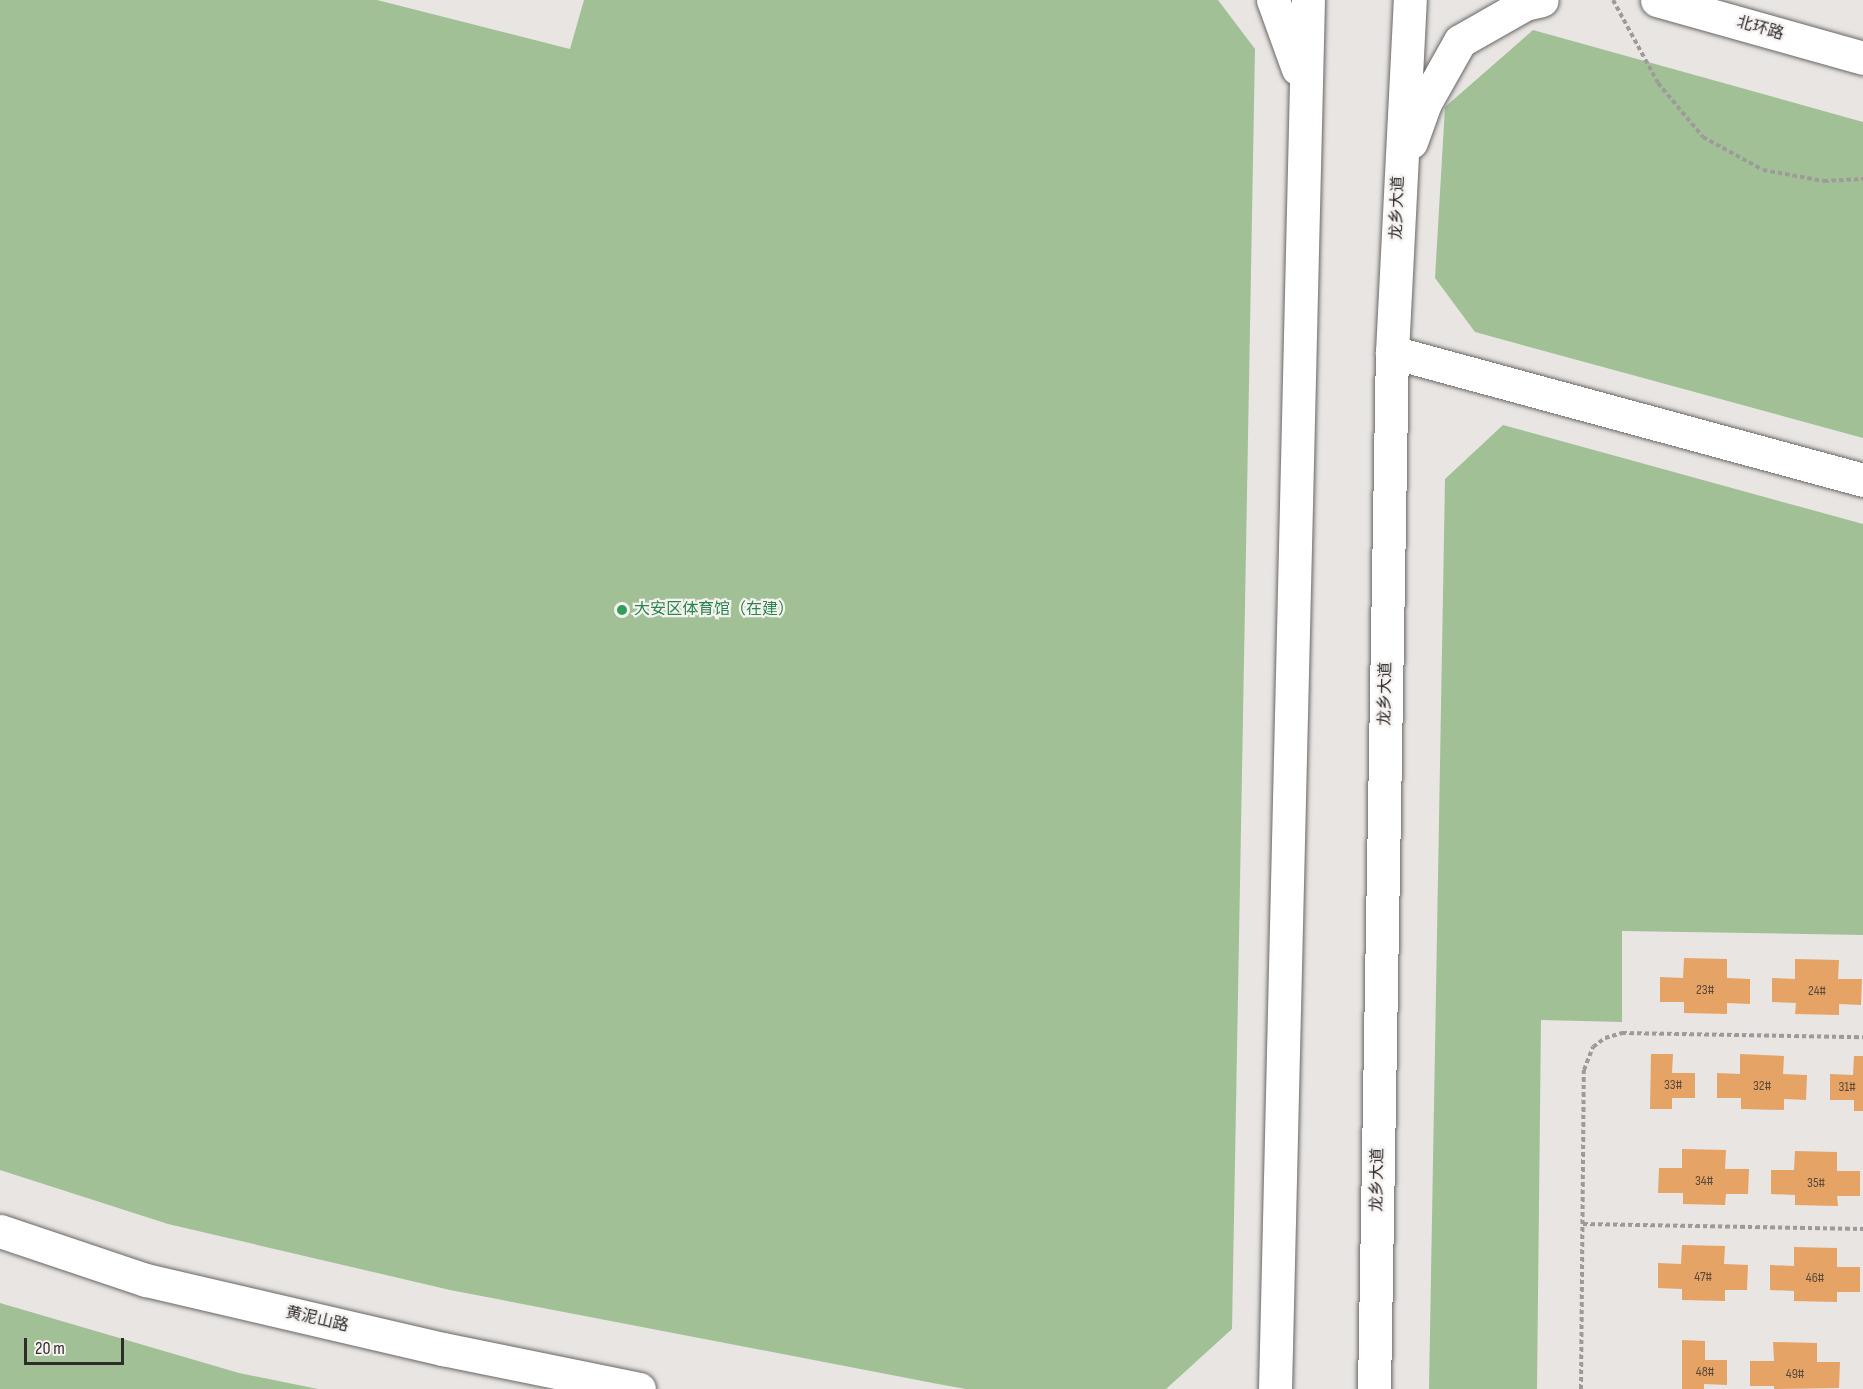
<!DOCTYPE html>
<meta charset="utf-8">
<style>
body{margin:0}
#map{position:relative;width:1863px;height:1389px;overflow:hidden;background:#e8e5e3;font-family:"Sofia Sans Condensed","Noto Sans SC",sans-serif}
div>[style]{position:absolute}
.green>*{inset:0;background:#a1c096}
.building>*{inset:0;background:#e6a366}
.path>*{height:4px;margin-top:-2px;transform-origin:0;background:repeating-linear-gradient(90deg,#9d9b99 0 4.5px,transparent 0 7.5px)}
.roads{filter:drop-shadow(0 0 2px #696765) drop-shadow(0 0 2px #696765)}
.minor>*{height:33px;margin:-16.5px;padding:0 16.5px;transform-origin:16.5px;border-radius:16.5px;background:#fff}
.major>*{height:33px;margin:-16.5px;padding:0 16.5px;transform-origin:16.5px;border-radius:16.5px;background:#fff}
.dots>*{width:16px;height:16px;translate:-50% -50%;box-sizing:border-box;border:3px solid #f5f2f0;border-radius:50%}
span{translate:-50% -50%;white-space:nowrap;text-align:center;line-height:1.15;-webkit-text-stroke:4.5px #f5f2f0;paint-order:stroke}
.number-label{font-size:14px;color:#5c4a3a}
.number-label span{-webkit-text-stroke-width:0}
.street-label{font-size:16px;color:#2e2d2c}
.leisure-label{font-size:16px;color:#27864d}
.left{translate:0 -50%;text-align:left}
.scale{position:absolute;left:24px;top:1338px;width:100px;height:27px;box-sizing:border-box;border:3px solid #2e2d2c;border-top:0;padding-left:8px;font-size:18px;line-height:21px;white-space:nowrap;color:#2e2d2c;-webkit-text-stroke:4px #f5f2f0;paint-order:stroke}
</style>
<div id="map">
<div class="green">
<i style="clip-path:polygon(0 0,377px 0,570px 49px,584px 0,1218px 0,1255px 49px,1232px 1329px,1166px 1389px,966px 1389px,938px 1384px,450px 1290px,168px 1224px,0 1170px)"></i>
<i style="clip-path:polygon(1533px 30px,1863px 122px,1863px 438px,1475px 332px,1435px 278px,1445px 107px)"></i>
<i style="clip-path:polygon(1503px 425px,1863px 524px,1863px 935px,1622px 931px,1622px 1022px,1541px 1020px,1537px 1389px,1429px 1389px,1445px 479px)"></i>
<i style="clip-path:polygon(0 1303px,239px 1373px,318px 1389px,0 1389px)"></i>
</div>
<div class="building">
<i style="clip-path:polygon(1684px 958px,1727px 959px,1727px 978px,1750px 979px,1750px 1004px,1727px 1003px,1727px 1014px,1684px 1013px,1684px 1002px,1660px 1002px,1660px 977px,1683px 978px)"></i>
<i style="clip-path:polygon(1795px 959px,1839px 960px,1838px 979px,1862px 979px,1861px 1005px,1839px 1004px,1839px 1015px,1795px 1014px,1796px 1003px,1772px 1002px,1772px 978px,1795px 979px)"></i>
<i style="clip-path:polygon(1651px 1054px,1673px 1054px,1672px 1073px,1695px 1073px,1695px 1098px,1672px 1098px,1672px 1109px,1650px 1109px)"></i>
<i style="clip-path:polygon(1740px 1054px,1784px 1056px,1783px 1074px,1807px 1075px,1806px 1100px,1784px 1099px,1784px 1110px,1741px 1109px,1741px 1098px,1717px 1098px,1717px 1073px,1740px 1074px)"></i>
<i style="clip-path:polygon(1854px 1056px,1863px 1056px,1863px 1111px,1854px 1111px,1854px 1100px,1830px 1100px,1830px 1074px,1853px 1075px)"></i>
<i style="clip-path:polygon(1682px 1149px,1726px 1150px,1725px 1169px,1749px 1169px,1748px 1194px,1726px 1194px,1725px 1205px,1683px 1204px,1683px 1193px,1658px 1193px,1659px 1168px,1682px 1168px)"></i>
<i style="clip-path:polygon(1795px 1151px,1837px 1152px,1837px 1171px,1860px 1171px,1860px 1196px,1837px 1196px,1838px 1206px,1795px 1205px,1795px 1195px,1771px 1194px,1771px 1170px,1794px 1170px)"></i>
<i style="clip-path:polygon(1682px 1245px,1725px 1246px,1724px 1264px,1748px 1265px,1747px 1290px,1725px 1290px,1725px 1301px,1682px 1300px,1682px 1289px,1658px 1288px,1658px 1263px,1681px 1264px)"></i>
<i style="clip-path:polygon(1794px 1247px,1837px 1248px,1837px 1267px,1860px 1267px,1860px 1292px,1837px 1292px,1837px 1302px,1794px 1301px,1794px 1291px,1770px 1290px,1770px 1265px,1794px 1266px)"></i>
<i style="clip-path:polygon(1682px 1340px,1705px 1341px,1705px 1360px,1727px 1360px,1727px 1385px,1704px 1384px,1704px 1389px,1682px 1389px)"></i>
<i style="clip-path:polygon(1773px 1342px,1817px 1343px,1817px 1362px,1840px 1362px,1839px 1388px,1774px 1389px,1774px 1386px,1750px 1386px,1750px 1361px,1774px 1361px)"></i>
</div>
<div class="path">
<i style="left:1613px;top:0;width:94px;rotate:61.5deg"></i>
<i style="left:1658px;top:83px;width:70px;rotate:50.2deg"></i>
<i style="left:1703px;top:137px;width:68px;rotate:28.8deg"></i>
<i style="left:1763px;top:170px;width:62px;rotate:10.2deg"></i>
<i style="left:1824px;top:181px;width:39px;rotate:-3deg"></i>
<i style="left:1583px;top:1224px;width:280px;rotate:1deg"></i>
<i style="left:1581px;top:1389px;width:319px;rotate:-89.5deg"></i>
<i style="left:1584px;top:1070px;width:25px;rotate:-69deg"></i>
<i style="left:1593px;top:1047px;width:15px;rotate:-37deg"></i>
<i style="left:1605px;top:1038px;width:18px;rotate:-16deg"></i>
<i style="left:1622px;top:1033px;width:241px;rotate:1deg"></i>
</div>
<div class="roads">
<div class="minor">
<i style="left:1392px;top:352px;width:488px;rotate:15.2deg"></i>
</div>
<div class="major">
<i style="left:1273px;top:0;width:73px;rotate:70.1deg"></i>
<i style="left:1657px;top:0;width:214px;rotate:15.7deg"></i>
<i style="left:1411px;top:142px;width:41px;rotate:-70.3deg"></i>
<i style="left:1425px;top:103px;width:71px;rotate:-60.6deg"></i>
<i style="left:1460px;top:41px;width:75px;rotate:-29.6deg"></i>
<i style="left:1525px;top:4px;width:17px;rotate:-13deg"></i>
<i style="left:0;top:1231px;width:154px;rotate:18.6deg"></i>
<i style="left:146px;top:1280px;width:305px;rotate:13.1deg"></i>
<i style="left:443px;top:1349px;width:200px;rotate:11.5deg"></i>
<i style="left:1275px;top:1389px;width:1389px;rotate:-88.64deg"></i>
<i style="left:1374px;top:1389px;width:1037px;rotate:-89.01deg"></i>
<i style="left:1392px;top:352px;width:352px;rotate:-87.1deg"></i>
</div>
</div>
<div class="dots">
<i style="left:622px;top:610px;background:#2e9e5b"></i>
</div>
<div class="number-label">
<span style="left:1705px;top:990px">23#</span>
<span style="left:1817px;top:991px">24#</span>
<span style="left:1673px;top:1085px">33#</span>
<span style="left:1762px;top:1086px">32#</span>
<span style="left:1847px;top:1087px">31#</span>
<span style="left:1704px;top:1181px">34#</span>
<span style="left:1816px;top:1183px">35#</span>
<span style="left:1703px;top:1277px">47#</span>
<span style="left:1815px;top:1278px">46#</span>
<span style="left:1705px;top:1372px">48#</span>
<span style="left:1795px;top:1374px">49#</span>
</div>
<div class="street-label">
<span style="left:1760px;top:29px;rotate:16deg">北环路</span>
<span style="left:1398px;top:208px;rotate:-88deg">龙乡大道</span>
<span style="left:1386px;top:694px;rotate:-89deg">龙乡大道</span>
<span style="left:1378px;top:1180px;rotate:-89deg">龙乡大道</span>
<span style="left:317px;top:1320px;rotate:13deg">黄泥山路</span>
</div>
<div class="leisure-label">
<span class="left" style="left:634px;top:610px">大安区体育馆（在建）</span>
</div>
<div class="scale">20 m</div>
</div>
